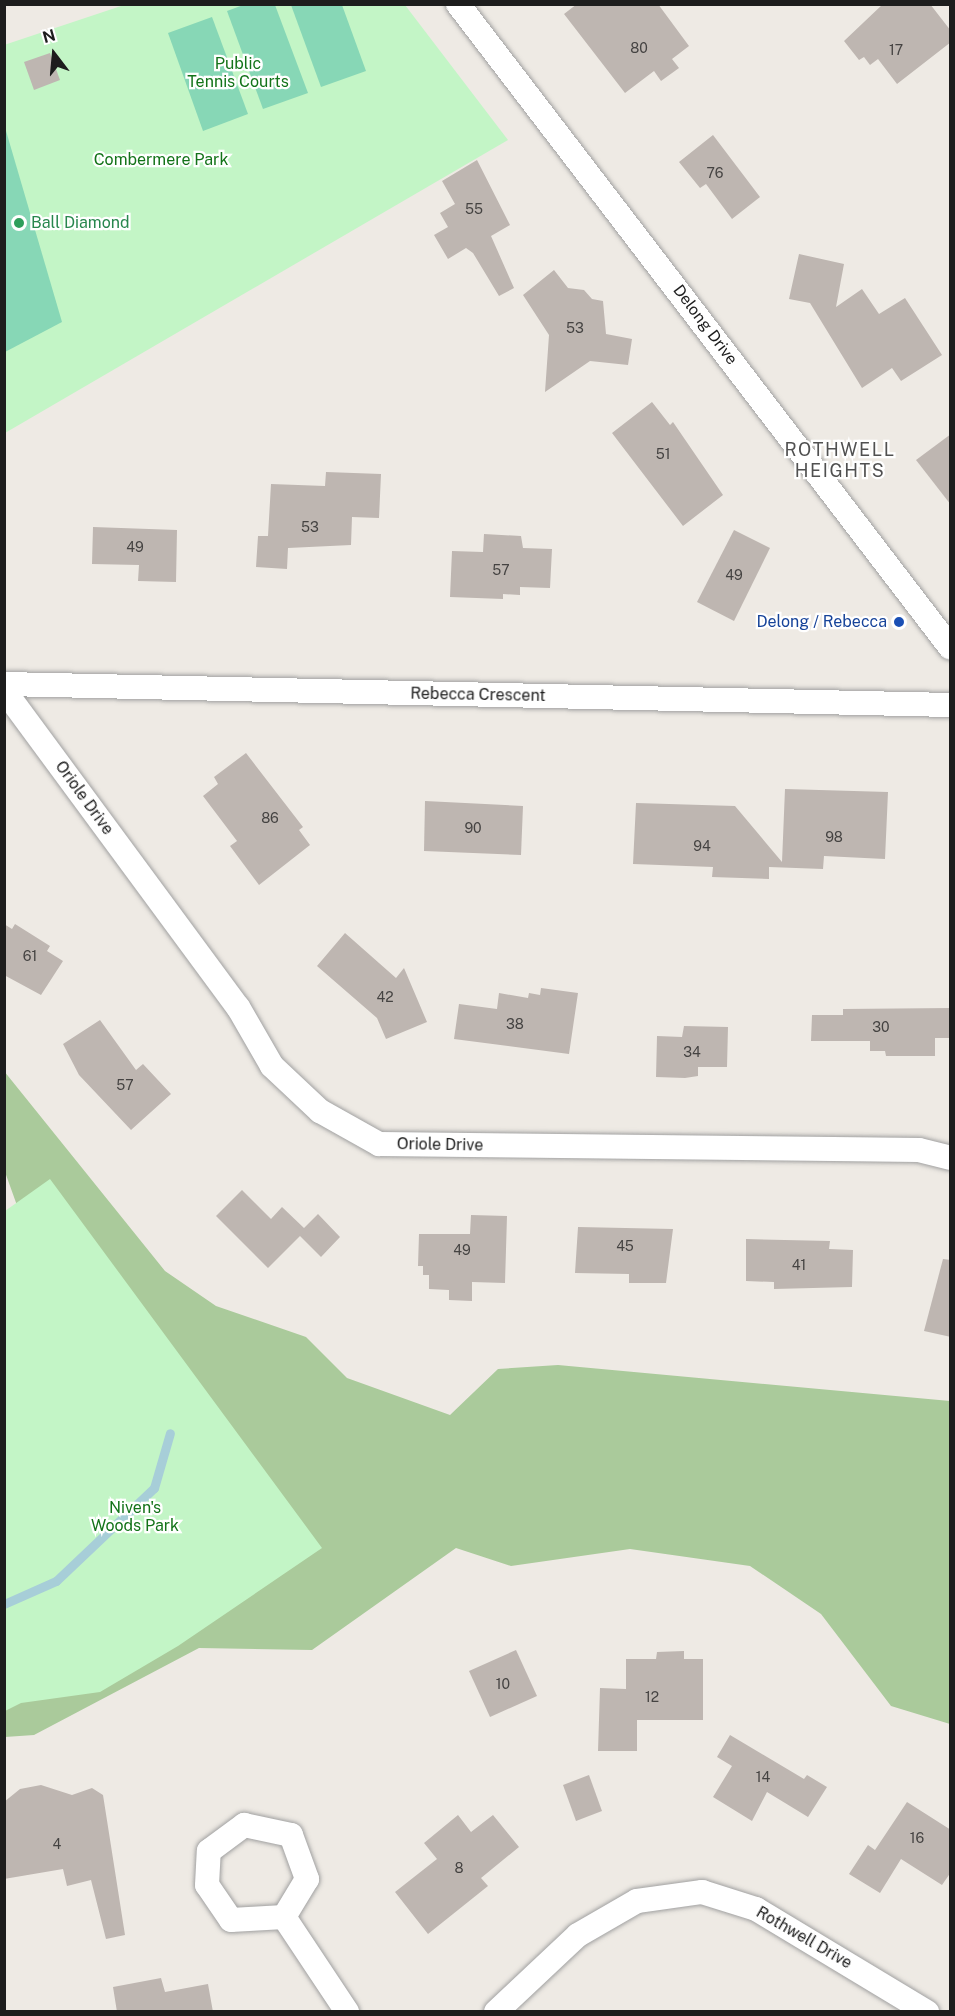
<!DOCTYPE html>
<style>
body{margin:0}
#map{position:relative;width:955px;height:2016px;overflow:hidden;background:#eeeae4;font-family:"Public Sans",sans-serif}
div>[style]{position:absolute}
.forest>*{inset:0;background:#aaca9b}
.park>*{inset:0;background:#c3f5c6}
.pitch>*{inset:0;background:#87d7b6}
.stream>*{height:9px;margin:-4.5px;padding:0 4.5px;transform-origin:4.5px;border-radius:4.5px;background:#a7ced8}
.building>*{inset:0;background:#beb6b1}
.roads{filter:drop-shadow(0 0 2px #a1a1a1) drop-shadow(0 0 2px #a1a1a1)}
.minor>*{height:24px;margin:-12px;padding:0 12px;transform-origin:12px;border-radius:12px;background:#fff}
.dots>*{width:16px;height:16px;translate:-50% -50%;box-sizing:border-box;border:3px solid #fff;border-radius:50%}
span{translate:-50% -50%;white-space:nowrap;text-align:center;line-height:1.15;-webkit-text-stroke:4.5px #fff;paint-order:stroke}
.number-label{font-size:14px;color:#454342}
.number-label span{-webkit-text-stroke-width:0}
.park-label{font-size:16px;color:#137319}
.leisure-label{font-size:16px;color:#27864d}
.left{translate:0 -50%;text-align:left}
.street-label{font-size:16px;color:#1d1d1d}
.transit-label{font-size:16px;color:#164399}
.right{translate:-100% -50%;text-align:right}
.neighbourhood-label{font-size:18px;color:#505050;letter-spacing:1.5px}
.frame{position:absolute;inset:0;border:6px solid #1d1d1d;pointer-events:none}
.north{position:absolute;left:24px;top:24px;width:60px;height:60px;-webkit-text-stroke:4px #fff;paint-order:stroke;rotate:344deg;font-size:16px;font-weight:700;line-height:24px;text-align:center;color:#1d1d1d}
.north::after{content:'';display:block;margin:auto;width:21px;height:27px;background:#1d1d1d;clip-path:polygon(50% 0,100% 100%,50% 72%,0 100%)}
</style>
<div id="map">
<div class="forest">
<i style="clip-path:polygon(4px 1071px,165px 1271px,216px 1306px,306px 1337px,347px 1378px,450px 1415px,498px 1369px,558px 1365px,950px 1401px,950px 1724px,891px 1706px,821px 1614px,750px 1566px,630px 1549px,511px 1566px,456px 1548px,312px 1650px,199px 1648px,34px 1735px,5px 1737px,4px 1232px,19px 1211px,5px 1172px)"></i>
</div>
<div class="park">
<i style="clip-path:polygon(124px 5px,405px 5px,508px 140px,5px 433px,4px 45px)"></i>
<i style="clip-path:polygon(50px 1179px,322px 1548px,178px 1646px,100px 1692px,21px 1703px,5px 1711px,5px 1211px)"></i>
</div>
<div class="pitch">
<i style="clip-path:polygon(246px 4px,275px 5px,308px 93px,263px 109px,227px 11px)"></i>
<i style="clip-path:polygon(291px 5px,342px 5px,366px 71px,321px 87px)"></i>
<i style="clip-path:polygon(212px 17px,248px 114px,203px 131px,168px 33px)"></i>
<i style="clip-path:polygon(4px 124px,62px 322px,5px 352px,4px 352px)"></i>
</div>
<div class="stream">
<i style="left:4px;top:1604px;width:57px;rotate:-23.9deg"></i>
<i style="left:56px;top:1581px;width:135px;rotate:-43.5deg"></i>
<i style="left:154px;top:1488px;width:57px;rotate:-73.8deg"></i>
</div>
<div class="building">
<i style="clip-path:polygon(577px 4px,658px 4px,689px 46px,672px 59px,679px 68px,661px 81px,654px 71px,625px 93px,564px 14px)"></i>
<i style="clip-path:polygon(883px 4px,930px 4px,951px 31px,951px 42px,897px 84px,878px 59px,870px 65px,864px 57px,859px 60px,844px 41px)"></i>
<i style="clip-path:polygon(50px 53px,60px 80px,34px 90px,24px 62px)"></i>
<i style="clip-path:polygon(713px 135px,760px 197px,732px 219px,706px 184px,700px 188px,679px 162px)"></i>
<i style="clip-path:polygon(477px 160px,510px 225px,491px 236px,514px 288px,499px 296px,473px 253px,466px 248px,448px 259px,434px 235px,448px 227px,440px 213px,455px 204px,442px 181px)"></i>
<i style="clip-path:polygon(799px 254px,844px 264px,836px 307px,862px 289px,879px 314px,905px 298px,942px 355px,901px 381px,892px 368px,862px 388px,810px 303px,789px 299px)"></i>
<i style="clip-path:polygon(554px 270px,568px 288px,584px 290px,592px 299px,603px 301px,606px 334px,632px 339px,628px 365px,590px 361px,545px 392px,549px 335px,523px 295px)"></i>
<i style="clip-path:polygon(652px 402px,670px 425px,673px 422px,723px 495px,683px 526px,612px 433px)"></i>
<i style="clip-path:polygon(951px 434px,951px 505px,916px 460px)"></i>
<i style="clip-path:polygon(326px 472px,381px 474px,379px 518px,352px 517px,351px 545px,288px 548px,287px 569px,256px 567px,258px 536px,268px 536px,271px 484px,325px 486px)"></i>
<i style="clip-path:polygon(93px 527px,177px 530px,176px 582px,138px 581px,139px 565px,92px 564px)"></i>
<i style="clip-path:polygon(734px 530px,770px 548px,734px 621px,697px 602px)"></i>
<i style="clip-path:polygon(484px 534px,521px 536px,523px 548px,552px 549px,550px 588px,520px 587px,520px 595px,503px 594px,503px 599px,450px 597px,452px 551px,483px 552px)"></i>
<i style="clip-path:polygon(246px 753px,303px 827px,299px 830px,310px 845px,259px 885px,230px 846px,237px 841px,203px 796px,218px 784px,214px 777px)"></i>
<i style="clip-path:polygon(785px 789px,888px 792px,885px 859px,824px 856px,823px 869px,769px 867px,769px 879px,712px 877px,713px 867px,633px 864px,636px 803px,735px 806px,782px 862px)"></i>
<i style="clip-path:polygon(425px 801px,523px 806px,521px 855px,424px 851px)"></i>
<i style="clip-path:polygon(4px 924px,12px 929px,15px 924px,50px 946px,47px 951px,63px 961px,41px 995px,4px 975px)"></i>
<i style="clip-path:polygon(345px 933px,396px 978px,404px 968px,427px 1022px,386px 1039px,377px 1018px,317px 966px)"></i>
<i style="clip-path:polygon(541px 988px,578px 993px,569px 1054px,454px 1039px,459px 1004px,497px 1009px,499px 993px,528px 998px,529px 993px,540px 995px)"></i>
<i style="clip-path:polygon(951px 1008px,951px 1038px,935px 1038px,935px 1056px,886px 1056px,885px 1051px,870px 1051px,870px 1041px,811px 1041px,812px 1015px,843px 1015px,843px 1009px)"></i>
<i style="clip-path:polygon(100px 1020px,136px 1070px,143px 1064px,171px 1094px,131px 1130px,79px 1075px,63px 1044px)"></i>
<i style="clip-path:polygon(684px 1026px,728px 1027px,727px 1067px,698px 1067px,698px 1076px,685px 1078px,656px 1077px,657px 1036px,682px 1037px)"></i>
<i style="clip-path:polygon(242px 1190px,271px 1219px,282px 1207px,304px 1228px,318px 1214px,340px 1237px,321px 1257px,300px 1236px,268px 1268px,216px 1216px)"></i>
<i style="clip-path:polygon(471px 1215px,507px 1216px,505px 1283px,472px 1282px,472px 1301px,449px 1300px,449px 1290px,429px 1289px,429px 1275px,423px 1275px,423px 1266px,418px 1266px,419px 1234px,470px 1234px)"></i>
<i style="clip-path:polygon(578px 1227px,673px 1229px,666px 1283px,629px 1283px,629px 1274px,575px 1273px)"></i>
<i style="clip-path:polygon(746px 1239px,830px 1241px,829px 1249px,853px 1250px,852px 1287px,774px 1289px,774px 1282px,746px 1281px)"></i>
<i style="clip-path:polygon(943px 1259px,951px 1260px,951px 1337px,924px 1331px)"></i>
<i style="clip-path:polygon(516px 1650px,537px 1696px,490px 1717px,469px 1671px)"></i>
<i style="clip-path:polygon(684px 1651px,684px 1659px,703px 1659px,703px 1720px,637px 1720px,637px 1751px,598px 1751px,600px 1688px,626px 1689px,626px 1659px,656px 1659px,657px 1652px)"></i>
<i style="clip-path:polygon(730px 1735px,804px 1779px,807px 1775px,827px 1787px,808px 1817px,767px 1792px,752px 1821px,713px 1797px,732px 1766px,717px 1757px)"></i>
<i style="clip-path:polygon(589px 1775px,602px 1811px,576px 1821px,563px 1785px)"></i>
<i style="clip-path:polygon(41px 1785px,72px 1795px,92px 1788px,103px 1795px,125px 1935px,106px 1939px,91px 1880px,67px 1886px,63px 1869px,4px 1879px,4px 1802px,20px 1789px)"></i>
<i style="clip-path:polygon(907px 1802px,951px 1830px,951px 1872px,942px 1885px,901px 1859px,880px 1893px,849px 1874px,868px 1845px,875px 1850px)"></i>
<i style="clip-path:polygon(458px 1815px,471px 1832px,493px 1815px,519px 1847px,481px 1878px,488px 1886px,428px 1934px,395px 1892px,437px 1859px,424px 1843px)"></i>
<i style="clip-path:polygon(161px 1978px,165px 1992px,208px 1984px,213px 2012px,117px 2012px,113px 1987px)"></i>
</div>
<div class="roads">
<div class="minor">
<i style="left:458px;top:4px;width:810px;rotate:52.58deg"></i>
<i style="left:4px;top:684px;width:946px;rotate:1.27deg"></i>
<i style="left:4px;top:690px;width:394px;rotate:53.6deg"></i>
<i style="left:238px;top:1007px;width:68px;rotate:60deg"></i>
<i style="left:272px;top:1066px;width:66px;rotate:43.2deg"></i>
<i style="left:320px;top:1111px;width:68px;rotate:29.2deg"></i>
<i style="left:379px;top:1144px;width:540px;rotate:0.64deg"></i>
<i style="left:919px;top:1150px;width:32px;rotate:14deg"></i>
<i style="left:244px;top:1825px;width:48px;rotate:12deg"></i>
<i style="left:291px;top:1835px;width:47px;rotate:70deg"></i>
<i style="left:307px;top:1879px;width:44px;rotate:121.2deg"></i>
<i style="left:284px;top:1917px;width:53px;rotate:176.8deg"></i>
<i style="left:231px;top:1920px;width:42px;rotate:-124.4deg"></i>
<i style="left:207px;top:1885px;width:34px;rotate:-87deg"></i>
<i style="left:209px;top:1851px;width:44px;rotate:-36.6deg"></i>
<i style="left:284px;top:1917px;width:114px;rotate:56.4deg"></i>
<i style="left:496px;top:2012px;width:112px;rotate:-43.2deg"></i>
<i style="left:578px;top:1935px;width:68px;rotate:-30deg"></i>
<i style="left:637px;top:1901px;width:66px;rotate:-7.9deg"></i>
<i style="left:702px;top:1892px;width:57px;rotate:17.5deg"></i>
<i style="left:756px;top:1909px;width:200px;rotate:31.1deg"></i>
</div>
</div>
<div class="dots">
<i style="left:19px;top:223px;background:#2e9e5b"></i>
<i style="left:899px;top:622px;background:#1a4fb4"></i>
</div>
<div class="number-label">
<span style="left:639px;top:48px">80</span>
<span style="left:896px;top:50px">17</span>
<span style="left:715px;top:173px">76</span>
<span style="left:474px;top:209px">55</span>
<span style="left:575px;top:328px">53</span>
<span style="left:663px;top:454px">51</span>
<span style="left:310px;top:527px">53</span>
<span style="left:135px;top:547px">49</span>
<span style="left:501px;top:570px">57</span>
<span style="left:734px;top:575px">49</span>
<span style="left:270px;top:818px">86</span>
<span style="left:473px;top:828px">90</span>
<span style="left:834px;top:837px">98</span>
<span style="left:702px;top:846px">94</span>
<span style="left:30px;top:956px">61</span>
<span style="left:385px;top:997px">42</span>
<span style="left:515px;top:1024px">38</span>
<span style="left:881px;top:1027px">30</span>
<span style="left:692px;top:1052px">34</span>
<span style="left:125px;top:1085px">57</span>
<span style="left:625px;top:1246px">45</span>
<span style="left:462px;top:1250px">49</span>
<span style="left:799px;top:1265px">41</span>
<span style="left:503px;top:1684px">10</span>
<span style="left:652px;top:1697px">12</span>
<span style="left:763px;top:1777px">14</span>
<span style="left:917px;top:1838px">16</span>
<span style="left:57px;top:1844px">4</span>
<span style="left:459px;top:1868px">8</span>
</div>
<div class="park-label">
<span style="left:238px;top:73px">Public<br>Tennis Courts</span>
<span style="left:161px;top:160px">Combermere Park</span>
<span style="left:135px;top:1517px">Niven's<br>Woods Park</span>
</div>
<div class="leisure-label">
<span class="left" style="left:31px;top:223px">Ball Diamond</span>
</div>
<div class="street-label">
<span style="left:705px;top:325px;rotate:53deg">Delong Drive</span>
<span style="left:478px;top:695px;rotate:1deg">Rebecca Crescent</span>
<span style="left:84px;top:798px;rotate:54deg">Oriole Drive</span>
<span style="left:440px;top:1145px;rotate:1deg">Oriole Drive</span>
<span style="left:804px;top:1938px;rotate:30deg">Rothwell Drive</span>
</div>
<div class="transit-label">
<span class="right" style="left:887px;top:622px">Delong / Rebecca</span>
</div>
<div class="neighbourhood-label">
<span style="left:840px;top:461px">ROTHWELL<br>HEIGHTS</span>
</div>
<div class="frame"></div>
<div class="north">N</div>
</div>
